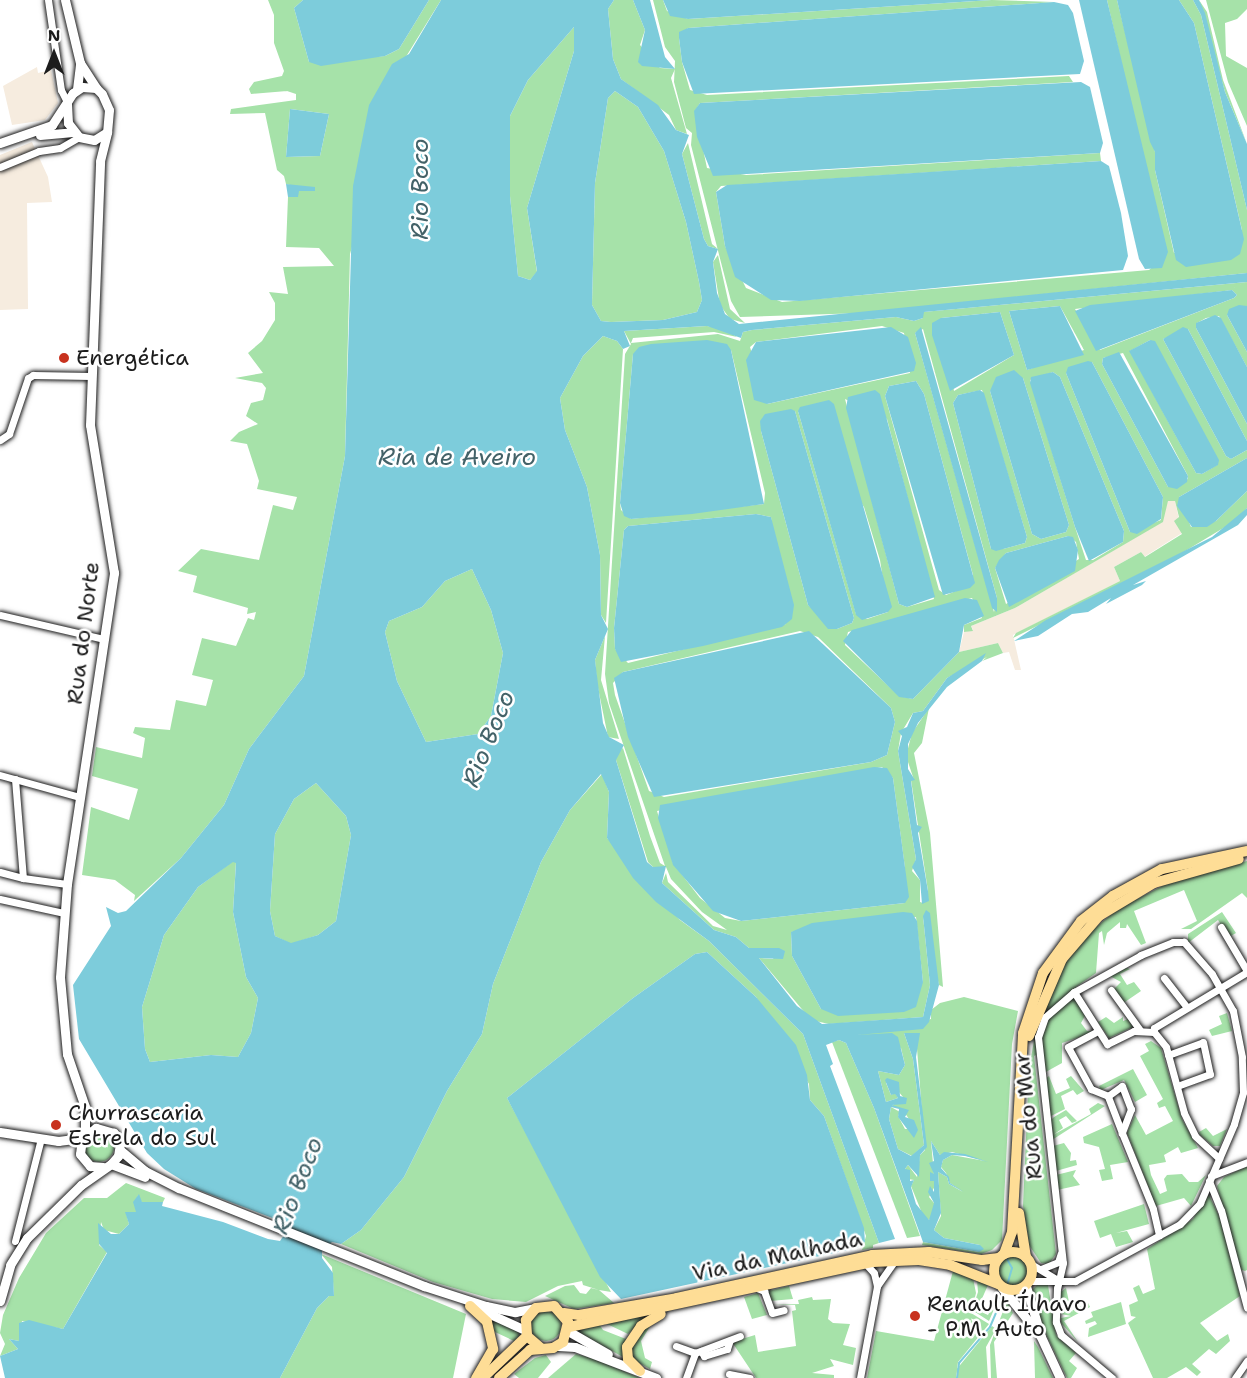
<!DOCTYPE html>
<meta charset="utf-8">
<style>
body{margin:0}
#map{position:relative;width:1247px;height:1378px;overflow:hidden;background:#fff;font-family:"Shantell Sans",sans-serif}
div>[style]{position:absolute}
.built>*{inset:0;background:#f6ecdf}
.green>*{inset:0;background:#a6e2a9}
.round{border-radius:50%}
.water>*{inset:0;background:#7dccdb}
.stream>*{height:2px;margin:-1px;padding:0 1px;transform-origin:1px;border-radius:1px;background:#7dccdb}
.roads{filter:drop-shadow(0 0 2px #1c1c1c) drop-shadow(0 0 2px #1c1c1c)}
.street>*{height:7px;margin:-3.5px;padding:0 3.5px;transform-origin:3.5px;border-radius:3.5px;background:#fff}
.secondary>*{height:9px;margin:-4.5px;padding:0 4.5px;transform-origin:4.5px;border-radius:4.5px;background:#fff}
.primary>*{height:10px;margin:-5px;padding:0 5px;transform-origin:5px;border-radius:5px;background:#fedd96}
.primary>.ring{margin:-5px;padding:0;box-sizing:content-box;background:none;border:10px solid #fedd96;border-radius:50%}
.dots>*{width:16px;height:16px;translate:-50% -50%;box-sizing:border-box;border:3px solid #fff;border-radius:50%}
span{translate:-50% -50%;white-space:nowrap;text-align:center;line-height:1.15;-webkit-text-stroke:5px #fff;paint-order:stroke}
.poi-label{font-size:22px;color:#1c1c1c}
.left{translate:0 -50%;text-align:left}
.street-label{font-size:22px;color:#1c1c1c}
.water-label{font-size:24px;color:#436268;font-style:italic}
.north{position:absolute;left:24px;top:24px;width:60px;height:60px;-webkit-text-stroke:4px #fff;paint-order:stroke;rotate:0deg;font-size:16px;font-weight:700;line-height:24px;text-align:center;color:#1c1c1c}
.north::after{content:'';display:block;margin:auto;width:21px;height:27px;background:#1c1c1c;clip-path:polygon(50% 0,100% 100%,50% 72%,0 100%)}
</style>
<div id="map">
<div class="built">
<i style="clip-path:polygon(37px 67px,38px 73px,51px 70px,58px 103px,45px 120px,12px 125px,3px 86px)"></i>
<i style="clip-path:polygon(32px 142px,48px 177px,52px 202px,27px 203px,28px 309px,0 310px,0 155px)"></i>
<i style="clip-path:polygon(1168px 500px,1175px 501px,1182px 533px,1144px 557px,1141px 552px,1114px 567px,1120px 581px,1013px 635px,1021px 670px,1015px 670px,1009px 652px,1003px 653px,998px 643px,959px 652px,964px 632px,973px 630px,971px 626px,1015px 608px,1162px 522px)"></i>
</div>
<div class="green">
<i style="clip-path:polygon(evenodd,268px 0,303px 0,294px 8px,309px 62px,385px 56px,399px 49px,429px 0,441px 0,404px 60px,350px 254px,345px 456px,304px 676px,249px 749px,224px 805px,181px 858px,134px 901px,135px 895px,115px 880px,82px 875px,91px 807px,129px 820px,138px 789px,92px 776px,96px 747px,142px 758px,145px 738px,133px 733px,135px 727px,170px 730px,176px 700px,206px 706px,213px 680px,192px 675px,202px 638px,236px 646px,248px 618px,254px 620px,256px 612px,247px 614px,248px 608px,193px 592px,197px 576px,178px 571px,201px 549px,259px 560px,273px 505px,293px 510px,297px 497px,257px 489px,259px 481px,247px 444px,230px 441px,239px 432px,258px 424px,246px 416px,251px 403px,263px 400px,266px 388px,262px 383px,235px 378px,263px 373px,248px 353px,262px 341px,275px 320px,275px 303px,269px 292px,288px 294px,283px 267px,334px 266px,319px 248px,286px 247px,288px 197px,298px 197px,298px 191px,315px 191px,286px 184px,284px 176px,277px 170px,265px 113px,230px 114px,231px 109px,296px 100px,296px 94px,287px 91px,251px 94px,249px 89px,254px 82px,282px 76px,284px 71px,274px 43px,274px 15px,268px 0,290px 109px,329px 114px,320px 156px,286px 157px,290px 109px)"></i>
<i style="clip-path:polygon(614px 0,633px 0,645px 30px,640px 45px,660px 68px,675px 69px,671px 78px,687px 134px,676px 130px,669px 115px,621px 79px,613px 59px,608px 9px)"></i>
<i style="clip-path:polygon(653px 0,663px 0,667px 11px,688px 19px,992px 0,1054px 2px,688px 28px,679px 38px,682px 62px,690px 90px,707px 95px,1069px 76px,1073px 82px,700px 103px,695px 111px,707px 168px,746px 175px,1100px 153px,1101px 161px,721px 186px,716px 192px,725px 246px,746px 288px,782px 302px,1149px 270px,1166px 256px,1107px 0,1117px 0,1155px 152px,1155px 170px,1174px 253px,1242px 230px,1194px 23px,1179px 0,1193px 0,1201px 15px,1247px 210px,1247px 273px,863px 313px,740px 317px,731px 301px,716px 243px,691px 145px,692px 133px,686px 128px,674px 82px,675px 61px,665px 47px)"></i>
<i style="clip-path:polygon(1199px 0,1207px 12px,1223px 80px,1247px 144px,1225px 92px)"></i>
<i style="clip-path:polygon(1206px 0,1247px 0,1247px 9px,1237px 19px,1225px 23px,1226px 56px,1247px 68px,1247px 126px,1228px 82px)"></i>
<i style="clip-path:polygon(574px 27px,574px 51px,527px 208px,537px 272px,530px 280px,518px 276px,510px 196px,510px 116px,528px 80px)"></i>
<i style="clip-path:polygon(615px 91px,638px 107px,664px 151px,686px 222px,699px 282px,702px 300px,697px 312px,663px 320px,611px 322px,601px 321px,592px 305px,595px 183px,608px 98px)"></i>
<i style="clip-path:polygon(688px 143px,712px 244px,718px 249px,708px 246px,704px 239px,682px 154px)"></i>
<i style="clip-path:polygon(718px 255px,730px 309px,745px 323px,730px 319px,720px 305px,713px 262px)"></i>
<i style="clip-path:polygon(evenodd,1247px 282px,1247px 306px,1227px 315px,1247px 352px,1247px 367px,1219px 316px,1206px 318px,1197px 323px,1196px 328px,1247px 424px,1247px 441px,1188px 329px,1163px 339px,1226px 456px,1231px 459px,1247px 450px,1247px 458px,1179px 497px,1191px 527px,1216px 521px,1247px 491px,1247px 508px,1235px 521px,1172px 559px,1013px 638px,1016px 633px,1120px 581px,1114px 567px,1141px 552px,1145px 557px,1182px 534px,1174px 521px,1179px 517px,1175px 501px,1168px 501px,1163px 522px,1015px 608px,971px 626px,973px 631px,964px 632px,964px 625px,982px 618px,972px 598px,848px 632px,845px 645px,899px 696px,913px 699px,959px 652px,998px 643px,1003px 653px,982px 661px,987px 657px,947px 678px,923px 711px,913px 713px,901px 733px,898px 751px,916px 859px,912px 871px,920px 880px,920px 902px,923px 903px,928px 891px,911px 780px,914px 780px,906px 756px,912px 733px,929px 708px,922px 743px,914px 753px,930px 833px,943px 987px,939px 985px,923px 916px,930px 985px,923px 1017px,829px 1024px,811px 1020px,759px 958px,773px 959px,779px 948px,749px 948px,736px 937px,714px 930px,662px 883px,666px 873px,668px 882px,713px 926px,727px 930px,702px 912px,671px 879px,666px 867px,653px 867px,648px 862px,616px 760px,616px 753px,623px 748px,650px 836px,660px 863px,665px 866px,609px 703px,605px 674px,625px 354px,631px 344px,624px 331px,707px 326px,724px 329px,737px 337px,714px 332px,633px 338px,631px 343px,718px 334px,740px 341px,743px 332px,752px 330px,896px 317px,914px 321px,923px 318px,923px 312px,1247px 282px,1232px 290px,1237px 295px,1234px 298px,1100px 350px,1075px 309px,1232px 290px,1247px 282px,1060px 306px,1084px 350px,1027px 370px,1009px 311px,1060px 306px,1247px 282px,1000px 312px,1014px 355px,954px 391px,941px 318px,1000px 312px,1247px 282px,882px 326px,904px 333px,910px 373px,767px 404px,750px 347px,756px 342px,882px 326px,1247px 282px,923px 329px,997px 598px,994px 612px,915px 333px,923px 329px,1247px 282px,1150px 340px,1217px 465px,1202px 474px,1196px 473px,1130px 351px,1150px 340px,1247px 282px,731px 350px,765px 493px,764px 504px,631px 519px,621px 510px,620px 503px,633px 354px,731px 350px,1247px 282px,1123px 353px,1188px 476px,1188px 479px,1168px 487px,1102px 364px,1103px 358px,1123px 353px,1247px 282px,1092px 362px,1163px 497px,1161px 520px,1130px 532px,1066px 373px,1092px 362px,1247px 282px,1053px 372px,1060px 377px,1124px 531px,1123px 542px,1093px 560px,1086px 560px,1075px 527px,1030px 380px,1053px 372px,1247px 282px,1023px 378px,1069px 525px,1066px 532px,1041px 539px,1032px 534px,990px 391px,1023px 378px,1247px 282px,916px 381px,924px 394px,973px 575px,956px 591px,946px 595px,939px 590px,885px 396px,889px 386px,916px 381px,1247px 282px,982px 390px,1027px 537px,1025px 543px,1003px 549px,991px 549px,953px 403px,958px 395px,982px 390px,1247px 282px,845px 399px,887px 419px,934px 599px,907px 607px,899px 604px,845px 399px,1247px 282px,795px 411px,854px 618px,852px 623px,837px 629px,808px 605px,761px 431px,795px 411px,1247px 282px,798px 411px,864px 507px,880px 560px,888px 612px,867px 619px,856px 614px,798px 411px,1247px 282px,756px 514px,771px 517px,786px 624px,628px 663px,615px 649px,614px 628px,624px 530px,628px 526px,756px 514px,1247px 282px,1068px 536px,1076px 542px,1079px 559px,1006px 604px,995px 568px,1006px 553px,1068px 536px,1247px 282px,800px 631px,818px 637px,891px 708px,895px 722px,887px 755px,871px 762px,664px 797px,649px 791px,615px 695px,613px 683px,623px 672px,800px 631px,1247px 282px,882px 767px,893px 778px,905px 868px,905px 903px,741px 921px,725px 918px,700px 898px,673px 863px,657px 811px,882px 767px,1247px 282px,916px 917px,923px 982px,821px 1009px,792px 956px,791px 932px,916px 917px)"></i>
<i style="clip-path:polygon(603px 336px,617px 341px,623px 349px,606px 623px,601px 615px,600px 555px,587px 487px,565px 430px,560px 398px,583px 356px)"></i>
<i style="clip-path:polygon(472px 569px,491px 610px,503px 653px,491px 716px,478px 734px,426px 742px,397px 681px,385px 632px,389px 621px,422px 607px,445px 581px)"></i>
<i style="clip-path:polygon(605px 636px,601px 680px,619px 739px,608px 737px,597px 683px,595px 660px)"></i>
<i style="clip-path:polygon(602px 774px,609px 792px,607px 838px,680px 920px,709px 941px,803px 1034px,879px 1243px,873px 1245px,873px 1248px,862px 1250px,866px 1236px,824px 1116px,810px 1100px,809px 1084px,756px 997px,707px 952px,695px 954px,633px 998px,507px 1098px,611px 1292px,599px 1290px,614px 1303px,574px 1309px,545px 1296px,565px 1286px,574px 1285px,580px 1293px,586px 1294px,591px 1288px,599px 1290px,583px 1285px,582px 1281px,558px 1286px,526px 1302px,492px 1299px,433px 1282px,341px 1244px,361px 1230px,404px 1177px,447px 1091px,482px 1034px,493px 984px,541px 862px,570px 810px)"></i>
<i style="clip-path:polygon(316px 783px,346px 816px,351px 835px,336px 921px,318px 935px,291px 944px,275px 936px,270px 911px,275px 834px,294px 799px)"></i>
<i style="clip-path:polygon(1247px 861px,1247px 898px,1242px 893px,1191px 929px,1181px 929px,1197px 921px,1184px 890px,1134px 911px,1146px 943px,1141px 945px,1127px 924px,1126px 928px,1120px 928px,1120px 922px,1107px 933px,1104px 945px,1102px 931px,1099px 933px,1096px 973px,1076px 987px,1073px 994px,1085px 1016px,1081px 1023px,1087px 1031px,1098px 1031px,1062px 1043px,1062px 1063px,1044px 1073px,1038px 1054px,1034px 1056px,1056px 1254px,1049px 1264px,1041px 1263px,1029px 1245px,1023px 1206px,1029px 1069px,1037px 1024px,1064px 965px,1090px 932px,1118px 909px,1172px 881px)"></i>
<i style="clip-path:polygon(232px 862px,236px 862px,233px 912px,246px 977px,258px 998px,251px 1033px,238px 1057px,211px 1055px,150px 1062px,145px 1049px,142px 1007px,164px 935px,198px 887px)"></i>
<i style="clip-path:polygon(1222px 912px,1236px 933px,1229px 937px,1218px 920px,1188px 943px,1188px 934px)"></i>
<i style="clip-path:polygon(1124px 967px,1130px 969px,1120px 974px,1127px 985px,1134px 982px,1141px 991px,1122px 1004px,1113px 990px,1121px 982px,1108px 975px)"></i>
<i style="clip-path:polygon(964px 997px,1018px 1011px,1012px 1044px,1002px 1240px,992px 1250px,981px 1254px,922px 1245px,923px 1242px,979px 1252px,980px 1245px,944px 1238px,934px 1230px,941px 1216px,938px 1172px,947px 1177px,949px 1184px,963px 1192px,950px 1183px,946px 1173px,941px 1167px,943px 1160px,952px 1155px,985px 1161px,952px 1152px,940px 1155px,931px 1141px,935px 1186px,929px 1197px,934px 1203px,934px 1213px,929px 1220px,924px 1218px,911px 1186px,914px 1180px,908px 1179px,905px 1169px,908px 1165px,917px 1177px,920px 1155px,925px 1150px,916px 1036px,904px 1033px,913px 1059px,924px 1145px,912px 1156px,898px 1149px,889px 1119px,891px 1107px,900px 1112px,898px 1116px,905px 1129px,916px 1129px,902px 1109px,892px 1106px,903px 1097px,889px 1080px,886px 1083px,891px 1095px,895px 1093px,898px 1098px,886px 1102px,878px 1071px,899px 1075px,905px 1065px,901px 1048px,857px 1035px,931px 1019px,931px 1010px,940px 1003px)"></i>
<i style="clip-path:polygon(1227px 1013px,1232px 1031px,1212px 1036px,1209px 1030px,1222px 1024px,1219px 1016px)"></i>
<i style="clip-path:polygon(1106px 1017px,1114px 1023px,1123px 1017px,1123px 1021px,1128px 1019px,1133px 1027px,1109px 1038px,1098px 1022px)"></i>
<i style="clip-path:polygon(839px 1040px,846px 1043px,874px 1108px,920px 1236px,907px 1238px,832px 1042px)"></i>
<i style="clip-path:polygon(1151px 1041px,1161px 1048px,1182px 1119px,1198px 1148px,1181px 1153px,1178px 1147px,1164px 1155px,1166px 1162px,1149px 1165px,1151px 1175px,1160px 1194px,1167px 1191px,1164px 1179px,1167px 1175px,1182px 1174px,1189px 1182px,1198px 1182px,1206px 1175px,1191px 1206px,1184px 1198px,1156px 1206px,1127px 1133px,1135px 1115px,1146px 1135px,1173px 1121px,1165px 1106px,1159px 1108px,1157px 1103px,1163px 1099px,1140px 1056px,1149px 1051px,1145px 1044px)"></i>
<i style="clip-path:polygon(1133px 1069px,1147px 1095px,1135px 1102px,1124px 1080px,1101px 1090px,1099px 1086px)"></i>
<i style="clip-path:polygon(1049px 1076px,1056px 1094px,1070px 1088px,1066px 1079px,1071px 1076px,1084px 1091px,1077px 1095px,1073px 1090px,1061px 1096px,1065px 1109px,1049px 1117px,1045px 1079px)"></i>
<i style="clip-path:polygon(1098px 1103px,1105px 1106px,1052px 1140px,1050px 1121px,1054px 1117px,1066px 1110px,1077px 1121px,1072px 1123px,1066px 1116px,1059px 1120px,1063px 1128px,1053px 1135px,1091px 1114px,1089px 1109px)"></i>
<i style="clip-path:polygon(1112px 1124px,1128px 1162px,1110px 1165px,1113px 1179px,1102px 1181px,1099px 1170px,1105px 1169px,1099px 1147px,1084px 1143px,1083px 1137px)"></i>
<i style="clip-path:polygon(1206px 1128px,1213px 1136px,1227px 1129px,1220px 1146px,1213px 1146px,1200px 1135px,1199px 1132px)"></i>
<i class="round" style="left:84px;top:1132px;width:30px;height:30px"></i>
<i style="clip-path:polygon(1064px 1143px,1071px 1153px,1070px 1161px,1076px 1160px,1077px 1165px,1056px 1171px,1053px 1146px)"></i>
<i style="clip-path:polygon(1247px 1166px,1247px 1270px,1245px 1271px,1239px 1269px,1217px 1186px,1224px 1177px)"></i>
<i style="clip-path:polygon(1076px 1170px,1073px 1176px,1080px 1185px,1057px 1190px,1056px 1175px)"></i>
<i style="clip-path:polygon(126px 1183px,165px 1198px,163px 1202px,142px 1203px,138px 1195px,136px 1212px,126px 1213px,129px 1224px,119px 1234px,104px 1230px,101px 1222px,99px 1245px,107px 1252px,63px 1329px,22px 1321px,19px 1341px,9px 1339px,18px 1349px,0 1356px,5px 1344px,0 1333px,3px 1315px,19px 1278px,46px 1233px,84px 1198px,107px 1198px)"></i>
<i style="clip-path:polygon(1208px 1193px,1220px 1218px,1240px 1296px,1200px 1323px,1217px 1341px,1228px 1334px,1230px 1341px,1216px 1354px,1209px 1349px,1192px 1364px,1201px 1372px,1197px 1376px,1186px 1367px,1167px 1378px,1153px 1378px,1128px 1323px,1136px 1317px,1131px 1316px,1129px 1305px,1138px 1301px,1133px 1288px,1139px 1285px,1143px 1294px,1155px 1289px,1147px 1249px,1193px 1219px)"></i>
<i style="clip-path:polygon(1144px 1204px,1149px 1224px,1116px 1233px,1127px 1231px,1133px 1242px,1116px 1247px,1111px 1234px,1100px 1238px,1094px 1221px)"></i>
<i style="clip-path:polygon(321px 1254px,466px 1314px,453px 1378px,280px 1378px,317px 1308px,329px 1296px,334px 1296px,332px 1267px)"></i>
<i class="round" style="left:997px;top:1256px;width:30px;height:30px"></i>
<i style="clip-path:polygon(953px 1271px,973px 1278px,976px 1293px,971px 1313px,989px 1324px,958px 1362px,956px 1378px,867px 1378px,876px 1331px,934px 1341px)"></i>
<i style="clip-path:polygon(977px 1280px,988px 1285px,977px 1310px,988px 1315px,998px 1294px,1003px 1297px,998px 1300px,989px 1321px,972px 1310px,978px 1292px)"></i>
<i style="clip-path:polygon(1037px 1285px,1048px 1285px,1056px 1335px,1076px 1353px,1069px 1361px,1077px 1368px,1071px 1378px,1067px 1378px,1032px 1305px,1029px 1293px)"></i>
<i style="clip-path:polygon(789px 1286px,793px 1299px,770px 1301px,768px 1291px)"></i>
<i style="clip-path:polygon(1066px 1288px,1071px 1311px,1088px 1303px,1090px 1307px,1064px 1321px,1078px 1342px,1061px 1323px,1061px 1318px,1071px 1316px,1061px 1314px,1061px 1292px)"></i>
<i style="clip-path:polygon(758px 1293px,767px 1315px,752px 1319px,744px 1297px)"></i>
<i style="clip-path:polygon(812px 1297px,813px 1300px,831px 1299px,828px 1319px,833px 1323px,850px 1324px,843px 1345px,856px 1348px,853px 1365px,830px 1359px,834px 1366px,812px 1373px,834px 1375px,834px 1378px,756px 1378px,732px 1342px,755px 1335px,758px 1352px,796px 1346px,792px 1311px,796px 1310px,795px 1305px,772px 1305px,799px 1304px,798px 1300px)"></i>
<i style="clip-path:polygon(1007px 1301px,1013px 1313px,994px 1342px,997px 1378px,991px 1378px,990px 1345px)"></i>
<i style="clip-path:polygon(1121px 1302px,1126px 1324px,1088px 1337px,1089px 1328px,1097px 1324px,1095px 1321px,1086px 1324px,1085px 1321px,1093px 1317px,1091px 1312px)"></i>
<i class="round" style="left:531px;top:1311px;width:30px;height:30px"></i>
<i style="clip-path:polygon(649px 1315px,628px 1334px,605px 1323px)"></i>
<i style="clip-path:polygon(488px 1317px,519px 1332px,519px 1336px,514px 1341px,495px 1332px)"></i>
<i style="clip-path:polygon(654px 1320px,641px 1341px,645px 1358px,652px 1362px,650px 1369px,632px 1359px,630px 1347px,637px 1334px)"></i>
<i style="clip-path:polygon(599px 1324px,603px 1330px,626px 1339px,623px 1357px,576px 1331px)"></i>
<i style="clip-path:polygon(992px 1326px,996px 1329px,986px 1347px,988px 1378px,958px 1378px,956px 1370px)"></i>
<i style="clip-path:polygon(1034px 1341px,1038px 1347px,1053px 1378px,1035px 1378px)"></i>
<i style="clip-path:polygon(576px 1354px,595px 1359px,640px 1378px,548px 1378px)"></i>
<i style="clip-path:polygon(546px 1355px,551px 1362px,538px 1378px,519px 1378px,514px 1374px,535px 1358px)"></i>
</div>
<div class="water">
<i style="clip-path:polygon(303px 0,429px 0,399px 49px,385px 56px,321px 66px,309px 62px,294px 8px)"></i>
<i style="clip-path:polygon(evenodd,441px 0,614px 0,608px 9px,613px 59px,621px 79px,658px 105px,676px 130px,689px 135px,682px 154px,704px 239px,708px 246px,718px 249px,713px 262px,717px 293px,725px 314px,739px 324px,1247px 273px,1247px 282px,924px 312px,923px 318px,914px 321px,896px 317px,752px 330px,743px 332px,741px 338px,707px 326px,624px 331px,630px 346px,623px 349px,617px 341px,603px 336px,583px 356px,560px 398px,565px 430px,587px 487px,600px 555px,601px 615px,608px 629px,595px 660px,603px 723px,609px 737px,624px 745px,616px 760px,647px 862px,653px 867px,666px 866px,662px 883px,714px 930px,736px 937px,749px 948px,779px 948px,785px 951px,783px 959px,759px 958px,797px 1006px,822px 1024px,923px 1017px,930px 985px,923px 916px,926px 910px,930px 913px,939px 985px,929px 1022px,923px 1029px,857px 1035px,892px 1033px,898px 1037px,905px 1065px,899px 1075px,878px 1071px,886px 1102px,898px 1098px,895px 1094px,891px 1095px,885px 1080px,887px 1078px,899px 1082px,900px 1096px,907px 1098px,906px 1104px,892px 1105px,909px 1110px,905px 1117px,914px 1120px,918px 1130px,914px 1138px,898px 1117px,899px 1109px,891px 1107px,889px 1119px,898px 1149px,911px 1156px,924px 1145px,913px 1059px,904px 1033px,920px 1033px,916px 1057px,927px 1147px,920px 1155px,919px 1177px,908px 1165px,905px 1169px,910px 1170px,910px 1181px,914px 1180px,911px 1187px,916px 1204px,929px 1220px,934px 1203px,928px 1192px,930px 1186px,934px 1192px,934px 1181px,930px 1181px,930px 1172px,934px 1174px,929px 1163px,934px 1161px,931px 1141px,940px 1155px,944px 1152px,965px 1154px,988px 1162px,965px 1156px,952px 1155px,943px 1160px,941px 1168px,949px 1177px,950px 1183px,964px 1192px,949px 1184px,947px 1177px,938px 1172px,941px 1213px,934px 1230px,944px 1238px,980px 1245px,984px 1249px,979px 1252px,923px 1242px,874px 1108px,846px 1043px,839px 1040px,826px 1045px,833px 1064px,830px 1066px,895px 1239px,879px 1243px,803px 1034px,709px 941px,656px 902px,633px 878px,607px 838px,609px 792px,601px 774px,570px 810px,541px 862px,493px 984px,482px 1034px,447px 1091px,404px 1177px,361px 1230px,341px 1244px,332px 1242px,322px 1251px,322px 1258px,333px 1273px,334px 1296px,329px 1296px,317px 1308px,280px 1378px,5px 1378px,0 1356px,18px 1349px,9px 1339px,19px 1341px,19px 1323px,29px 1320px,63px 1329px,107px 1253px,99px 1244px,98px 1223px,111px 1234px,119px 1234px,129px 1224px,125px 1212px,136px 1212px,133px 1202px,139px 1194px,142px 1202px,163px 1202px,162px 1206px,223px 1222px,268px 1239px,280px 1241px,284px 1235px,283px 1222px,196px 1189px,164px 1169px,147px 1153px,79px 1039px,73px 985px,111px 926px,106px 907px,118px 913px,126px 911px,181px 858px,224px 805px,249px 749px,304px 676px,345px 456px,353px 186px,369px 105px,392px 64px,409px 54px,441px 0,574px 27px,574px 51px,527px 208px,537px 271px,530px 280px,518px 276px,510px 196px,510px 116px,528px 80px,574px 27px,441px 0,615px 91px,638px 107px,664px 151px,686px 222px,699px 282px,702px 300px,697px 312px,663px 320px,611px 322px,601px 321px,592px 305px,595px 183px,608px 98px,615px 91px,441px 0,472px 569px,491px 610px,503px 653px,491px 716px,478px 734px,426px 742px,397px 681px,385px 632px,389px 621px,422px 607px,445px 581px,472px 569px,441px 0,316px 783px,346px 816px,351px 835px,336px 921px,318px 935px,291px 943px,275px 936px,270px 911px,275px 834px,294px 799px,316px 783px,441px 0,233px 862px,236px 863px,233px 912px,246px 977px,258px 998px,251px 1033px,238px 1057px,211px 1055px,150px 1062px,145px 1049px,142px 1007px,164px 935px,198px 887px,233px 862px)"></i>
<i style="clip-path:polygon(633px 0,650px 0,665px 57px,675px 69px,642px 66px,638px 62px,645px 30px)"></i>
<i style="clip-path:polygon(663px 0,992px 0,688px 19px,670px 16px)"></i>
<i style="clip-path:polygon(1079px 0,1107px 0,1168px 252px,1162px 268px,1145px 269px,1139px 259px)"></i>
<i style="clip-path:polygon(1117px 0,1179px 0,1194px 23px,1244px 239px,1240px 254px,1231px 260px,1186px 267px,1176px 260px,1155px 170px,1155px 152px,1150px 142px)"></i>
<i style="clip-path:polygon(1193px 0,1199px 0,1205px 13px,1225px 92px,1247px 144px,1247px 210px,1201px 15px)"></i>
<i style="clip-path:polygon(1054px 2px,1068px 5px,1073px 13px,1084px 61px,1080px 74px,694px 94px,682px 62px,679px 38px,679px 32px,688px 28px)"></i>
<i style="clip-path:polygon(1081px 82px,1090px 87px,1103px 143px,1100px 153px,713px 176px,697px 137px,694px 111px,700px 103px)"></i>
<i style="clip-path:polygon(290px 109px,329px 114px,320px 156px,286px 157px)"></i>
<i style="clip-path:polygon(1101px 161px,1109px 166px,1121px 213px,1128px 256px,1123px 270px,800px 301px,771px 300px,735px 277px,725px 246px,716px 192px,727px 185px)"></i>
<i style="clip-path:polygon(286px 184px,315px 187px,315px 191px,299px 191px,298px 197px,288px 197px)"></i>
<i style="clip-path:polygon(1232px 290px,1237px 295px,1234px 298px,1096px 351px,1075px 311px,1090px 305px)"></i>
<i style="clip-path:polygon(1239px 305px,1247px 306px,1247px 352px,1227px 315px,1229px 309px)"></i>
<i style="clip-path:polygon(1060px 306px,1084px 355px,1027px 370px,1009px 311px)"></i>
<i style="clip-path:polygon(1000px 312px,1014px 355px,950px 391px,932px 335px,932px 323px,941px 318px)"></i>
<i style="clip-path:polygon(1215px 315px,1221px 318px,1247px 367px,1247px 424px,1196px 328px,1196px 323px)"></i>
<i style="clip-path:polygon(891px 327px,908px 337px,916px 363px,914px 371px,767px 404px,754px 400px,746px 360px,756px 342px)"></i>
<i style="clip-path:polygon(921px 327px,997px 598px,997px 612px,992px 608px,915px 333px)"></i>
<i style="clip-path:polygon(1183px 327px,1188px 329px,1247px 441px,1247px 450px,1231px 459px,1226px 456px,1163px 339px)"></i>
<i style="clip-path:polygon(707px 340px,727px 344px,731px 350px,764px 504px,692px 514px,631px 519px,624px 516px,620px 503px,633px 354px,639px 347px,651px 344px)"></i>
<i style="clip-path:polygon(1150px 340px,1155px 341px,1219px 460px,1218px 465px,1202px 474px,1196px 473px,1129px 351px)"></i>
<i style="clip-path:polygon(1119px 352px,1188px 476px,1187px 482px,1177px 489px,1168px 487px,1102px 364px,1103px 358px)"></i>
<i style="clip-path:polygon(1088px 361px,1092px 362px,1163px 497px,1161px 519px,1137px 534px,1130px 532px,1066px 373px,1068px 367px)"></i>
<i style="clip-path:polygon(1014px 370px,1023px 378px,1069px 525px,1066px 532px,1041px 539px,1032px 534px,990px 391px,996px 377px)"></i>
<i style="clip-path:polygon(1053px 372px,1060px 377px,1124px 531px,1123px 542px,1089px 561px,1075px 527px,1030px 383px,1031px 377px)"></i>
<i style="clip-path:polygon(916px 381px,924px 394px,975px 583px,970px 588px,943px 595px,885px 396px,889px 386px)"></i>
<i style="clip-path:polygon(875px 390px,880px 394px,935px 597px,907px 607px,899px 604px,846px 408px,848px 397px)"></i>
<i style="clip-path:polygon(980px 390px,984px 393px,1027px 537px,1025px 543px,996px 551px,991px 549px,953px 403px,958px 395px)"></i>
<i style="clip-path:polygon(829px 400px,834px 404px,892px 607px,888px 612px,862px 620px,856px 615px,798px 411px,800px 407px)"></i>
<i style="clip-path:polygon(791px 409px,795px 411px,854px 618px,852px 623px,837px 629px,828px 629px,808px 605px,761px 431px,760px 421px,765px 414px)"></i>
<i style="clip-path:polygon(1247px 458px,1247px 491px,1216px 521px,1207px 527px,1192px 527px,1177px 506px,1179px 497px)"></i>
<i style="clip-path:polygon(1247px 508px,1247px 515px,1238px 525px,1133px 585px,1146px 581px,1142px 585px,1106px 604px,1111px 598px,1088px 612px,1072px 614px,1038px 636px,1014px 641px,1046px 620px,1212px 537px)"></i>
<i style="clip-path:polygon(756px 514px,771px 517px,794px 605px,792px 619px,782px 627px,703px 646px,621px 662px,615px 649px,614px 628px,624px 530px,628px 526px)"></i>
<i style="clip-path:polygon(1068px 536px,1073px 537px,1078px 550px,1075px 571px,1009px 607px,995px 568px,999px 560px,1006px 553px)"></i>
<i style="clip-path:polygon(965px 598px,977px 600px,984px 616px,964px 625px,959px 652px,913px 699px,899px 697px,843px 641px,852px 630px)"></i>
<i style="clip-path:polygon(809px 631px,891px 708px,895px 722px,887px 755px,871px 762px,654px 797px,628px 737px,614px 678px,623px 672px)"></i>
<i style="clip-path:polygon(986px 653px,982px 661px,947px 687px,918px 723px,908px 744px,908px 769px,915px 780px,911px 781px,917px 825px,922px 827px,918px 833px,928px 891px,929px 901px,922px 904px,920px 880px,912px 867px,916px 859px,898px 751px,902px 736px,898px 731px,907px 727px,913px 713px,923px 711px,947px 678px)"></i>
<i style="clip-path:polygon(874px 767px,887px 768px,893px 778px,909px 897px,905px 903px,741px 921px,713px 911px,673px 865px,658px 818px,660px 805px)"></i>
<i style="clip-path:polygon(903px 912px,912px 913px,917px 921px,923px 982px,916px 1007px,904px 1012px,838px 1016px,821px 1009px,792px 956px,791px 932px,812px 923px)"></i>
<i style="clip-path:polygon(707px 952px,756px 997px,796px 1045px,807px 1075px,810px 1100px,824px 1116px,864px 1228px,865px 1242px,857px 1248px,621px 1299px,600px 1277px,507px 1098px,633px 998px,695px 954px)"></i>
</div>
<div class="stream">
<i style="left:1007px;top:1259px;width:10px;rotate:61deg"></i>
<i style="left:1012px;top:1268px;width:15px;rotate:106deg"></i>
<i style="left:957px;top:1378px;width:15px;rotate:-82deg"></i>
<i style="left:959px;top:1363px;width:48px;rotate:-49.3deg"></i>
<i style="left:990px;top:1327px;width:30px;rotate:-67deg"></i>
</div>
<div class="roads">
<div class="street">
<i style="left:48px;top:0;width:91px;rotate:81.8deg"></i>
<i style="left:61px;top:90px;width:13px;rotate:63deg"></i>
<i style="left:0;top:167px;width:42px;rotate:-22.3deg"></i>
<i style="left:39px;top:151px;width:21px;rotate:-8deg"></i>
<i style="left:60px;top:148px;width:22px;rotate:-30deg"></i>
<i style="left:0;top:440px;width:11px;rotate:-34deg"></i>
<i style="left:9px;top:434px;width:59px;rotate:-71.3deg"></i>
<i style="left:28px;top:378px;width:6px;rotate:-31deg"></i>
<i style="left:33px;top:375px;width:58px;rotate:1deg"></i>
<i style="left:0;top:615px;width:107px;rotate:13deg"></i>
<i style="left:0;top:775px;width:83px;rotate:15.4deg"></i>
<i style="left:15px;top:779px;width:99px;rotate:85.4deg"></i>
<i style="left:23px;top:878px;width:44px;rotate:7.8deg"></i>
<i style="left:0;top:872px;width:24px;rotate:15deg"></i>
<i style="left:0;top:899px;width:66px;rotate:12.3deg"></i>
<i style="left:1221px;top:927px;width:51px;rotate:59.4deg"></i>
<i style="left:1164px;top:978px;width:37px;rotate:52deg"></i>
<i style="left:1111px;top:990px;width:49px;rotate:54.1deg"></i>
<i style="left:1074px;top:992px;width:38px;rotate:139deg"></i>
<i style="left:1045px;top:1017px;width:21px;rotate:109deg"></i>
<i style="left:1038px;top:1037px;width:227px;rotate:83.7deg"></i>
<i style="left:1063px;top:1263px;width:26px;rotate:103deg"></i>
<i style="left:1057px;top:1288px;width:34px;rotate:92deg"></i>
<i style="left:1056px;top:1322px;width:14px;rotate:69deg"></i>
<i style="left:1061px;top:1335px;width:67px;rotate:40.1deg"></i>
<i style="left:1098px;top:1031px;width:34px;rotate:152deg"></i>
<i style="left:1068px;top:1047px;width:48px;rotate:61.3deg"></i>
<i style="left:1091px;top:1089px;width:18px;rotate:22deg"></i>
<i style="left:1154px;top:1032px;width:4px;rotate:-90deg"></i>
<i style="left:1154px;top:1028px;width:109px;rotate:-31.1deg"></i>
<i style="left:1168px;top:1055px;width:37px;rotate:-20deg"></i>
<i style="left:1203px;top:1042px;width:33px;rotate:78deg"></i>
<i style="left:1210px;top:1074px;width:35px;rotate:160deg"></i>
<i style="left:1122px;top:1086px;width:25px;rotate:69deg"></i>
<i style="left:1131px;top:1109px;width:26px;rotate:111deg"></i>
<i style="left:1122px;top:1133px;width:40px;rotate:-111deg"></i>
<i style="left:1108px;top:1096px;width:17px;rotate:-36deg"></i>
<i style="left:1122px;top:1133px;width:82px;rotate:67.8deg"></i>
<i style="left:1153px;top:1209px;width:27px;rotate:77deg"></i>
<i style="left:1211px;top:1176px;width:39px;rotate:-21deg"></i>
<i style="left:1209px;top:1181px;width:31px;rotate:68deg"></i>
<i style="left:1221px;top:1210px;width:101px;rotate:75.1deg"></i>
<i style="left:15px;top:1241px;width:106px;rotate:-75.8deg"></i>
<i style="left:865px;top:1263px;width:13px;rotate:48deg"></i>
<i style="left:874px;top:1273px;width:13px;rotate:77deg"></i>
<i style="left:1031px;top:1264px;width:29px;rotate:31deg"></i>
<i style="left:1041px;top:1269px;width:18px;rotate:-22deg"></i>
<i style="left:1058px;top:1262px;width:9px;rotate:-72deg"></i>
<i style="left:1030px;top:1281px;width:45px"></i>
<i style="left:1075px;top:1281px;width:119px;rotate:-28.5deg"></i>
<i style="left:1180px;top:1224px;width:29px;rotate:-46deg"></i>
<i style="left:1200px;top:1203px;width:86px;rotate:-66.7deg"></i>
<i style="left:1234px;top:1124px;width:33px;rotate:-74deg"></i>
<i style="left:1243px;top:1092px;width:35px;rotate:-92deg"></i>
<i style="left:1242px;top:1057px;width:47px;rotate:-101.1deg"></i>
<i style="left:1233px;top:1011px;width:43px;rotate:-119.6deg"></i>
<i style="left:1212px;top:974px;width:43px;rotate:-131.2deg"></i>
<i style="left:1184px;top:942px;width:11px;rotate:180deg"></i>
<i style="left:1173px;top:942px;width:35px;rotate:158deg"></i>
<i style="left:1141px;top:955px;width:77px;rotate:151.1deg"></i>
<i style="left:1074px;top:992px;width:62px;rotate:57.6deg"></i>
<i style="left:1107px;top:1044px;width:30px;rotate:-26deg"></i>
<i style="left:1134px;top:1031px;width:20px;rotate:3deg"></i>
<i style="left:1154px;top:1032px;width:19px;rotate:51deg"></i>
<i style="left:1166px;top:1047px;width:68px;rotate:74.7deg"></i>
<i style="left:1184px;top:1113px;width:25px;rotate:64deg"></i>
<i style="left:1195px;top:1136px;width:33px;rotate:43deg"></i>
<i style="left:757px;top:1288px;width:8px;rotate:23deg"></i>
<i style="left:764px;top:1291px;width:23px;rotate:70deg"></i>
<i style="left:772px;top:1313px;width:12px;rotate:-14deg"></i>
<i style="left:676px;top:1346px;width:20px;rotate:20deg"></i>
<i style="left:701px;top:1351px;width:6px;rotate:59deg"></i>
<i style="left:704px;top:1356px;width:24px;rotate:-17deg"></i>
<i style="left:727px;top:1349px;width:9px;rotate:-72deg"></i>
<i style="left:729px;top:1374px;width:21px;rotate:11deg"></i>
<i style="left:686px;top:1378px;width:27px;rotate:-70deg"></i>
<i style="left:695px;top:1353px;width:48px;rotate:-20.7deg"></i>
<i style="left:860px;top:1378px;width:94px;rotate:-79.5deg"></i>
<i style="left:877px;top:1286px;width:29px;rotate:-55deg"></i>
<i style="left:1235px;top:1378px;width:21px;rotate:-55deg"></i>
</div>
<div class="secondary">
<i style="left:65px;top:0;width:65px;rotate:76.6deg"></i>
<i style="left:80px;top:63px;width:30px;rotate:57deg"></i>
<i style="left:77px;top:89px;width:26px;rotate:-83deg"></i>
<i style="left:40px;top:135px;width:33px;rotate:-5deg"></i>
<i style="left:0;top:143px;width:55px;rotate:-19.1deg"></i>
<i style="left:52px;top:125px;width:38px;rotate:-57deg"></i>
<i style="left:73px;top:93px;width:11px;rotate:-34deg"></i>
<i style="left:82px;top:87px;width:14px;rotate:4deg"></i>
<i style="left:96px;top:88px;width:8px;rotate:45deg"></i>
<i style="left:102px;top:94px;width:17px;rotate:66deg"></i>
<i style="left:109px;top:110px;width:22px;rotate:95deg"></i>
<i style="left:107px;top:132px;width:15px;rotate:148deg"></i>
<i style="left:94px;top:140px;width:15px;rotate:-169deg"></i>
<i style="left:79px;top:137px;width:18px;rotate:-128deg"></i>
<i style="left:68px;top:123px;width:19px;rotate:-93deg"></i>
<i style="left:0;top:1132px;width:59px;rotate:8.8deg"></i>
<i style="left:58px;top:1141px;width:24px;rotate:-7deg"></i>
<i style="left:85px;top:1134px;width:27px;rotate:-90deg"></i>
<i style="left:85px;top:1107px;width:56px;rotate:-108.8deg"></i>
<i style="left:67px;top:1054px;width:77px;rotate:-95.2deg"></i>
<i style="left:60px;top:977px;width:93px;rotate:-85.7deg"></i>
<i style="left:67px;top:884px;width:315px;rotate:-81.4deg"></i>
<i style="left:114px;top:573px;width:150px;rotate:-99.2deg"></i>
<i style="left:90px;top:425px;width:264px;rotate:-87.8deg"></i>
<i style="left:100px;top:161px;width:30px;rotate:-76deg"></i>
<i style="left:120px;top:1150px;width:33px;rotate:40deg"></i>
<i style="left:145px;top:1171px;width:38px;rotate:27deg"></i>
<i style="left:179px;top:1188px;width:264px;rotate:21.8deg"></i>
<i style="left:424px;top:1286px;width:65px;rotate:17.9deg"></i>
<i style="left:486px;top:1306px;width:30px;rotate:12deg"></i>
<i style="left:515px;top:1312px;width:21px;rotate:-11deg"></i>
<i style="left:111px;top:1164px;width:36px;rotate:21deg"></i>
<i style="left:1026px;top:1286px;width:53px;rotate:73.6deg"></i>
<i style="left:1041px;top:1337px;width:45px;rotate:65.1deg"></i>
<i style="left:1002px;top:1288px;width:51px;rotate:51.3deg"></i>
<i style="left:0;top:1301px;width:37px;rotate:-74deg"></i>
<i style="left:10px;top:1265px;width:32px;rotate:-58deg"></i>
<i style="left:27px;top:1238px;width:76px;rotate:-44.5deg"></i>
<i style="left:81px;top:1185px;width:37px;rotate:-35deg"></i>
<i style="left:111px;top:1164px;width:11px;rotate:-49deg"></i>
<i style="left:118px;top:1156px;width:12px;rotate:-81deg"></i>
<i style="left:120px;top:1144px;width:13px;rotate:-119deg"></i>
<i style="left:114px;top:1133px;width:19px;rotate:-164deg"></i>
<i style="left:96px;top:1128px;width:17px;rotate:144deg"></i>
<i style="left:82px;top:1138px;width:16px;rotate:97deg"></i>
<i style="left:80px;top:1154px;width:16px;rotate:50deg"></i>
<i style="left:90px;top:1166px;width:13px;rotate:4deg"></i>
<i style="left:481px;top:1310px;width:48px;rotate:24.4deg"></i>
<i style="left:568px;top:1331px;width:46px;rotate:29.9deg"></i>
<i style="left:558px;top:1346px;width:17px;rotate:3deg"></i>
<i style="left:575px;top:1347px;width:87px;rotate:20.9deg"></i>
</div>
<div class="primary">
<i style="left:1029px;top:1036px;width:84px;rotate:-66.8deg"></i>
<i style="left:1062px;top:959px;width:57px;rotate:-49.3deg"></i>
<i style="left:1099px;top:916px;width:64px;rotate:-31deg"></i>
<i style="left:1154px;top:883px;width:88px;rotate:-15.8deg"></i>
<i style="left:1019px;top:1213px;width:45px;rotate:81deg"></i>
<i class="ring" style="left:994px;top:1252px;width:28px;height:28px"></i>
<i style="left:1004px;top:1254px;width:23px;rotate:-70deg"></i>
<i style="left:1012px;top:1232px;width:199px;rotate:-86.8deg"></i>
<i style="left:1023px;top:1033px;width:63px;rotate:-71.6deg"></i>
<i style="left:1043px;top:973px;width:64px;rotate:-53.8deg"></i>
<i style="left:1081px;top:921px;width:41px;rotate:-38deg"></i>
<i style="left:1113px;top:896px;width:56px;rotate:-28.9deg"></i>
<i style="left:1162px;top:869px;width:87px;rotate:-12deg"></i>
<i style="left:470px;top:1306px;width:23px;rotate:43deg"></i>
<i style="left:487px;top:1322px;width:28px;rotate:77deg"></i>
<i style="left:493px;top:1349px;width:34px;rotate:120deg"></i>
<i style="left:564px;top:1313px;width:15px;rotate:8deg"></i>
<i style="left:579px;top:1315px;width:99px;rotate:-9.8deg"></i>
<i style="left:677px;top:1298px;width:200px;rotate:-12.4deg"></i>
<i style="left:872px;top:1255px;width:57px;rotate:-3deg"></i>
<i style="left:929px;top:1252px;width:54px;rotate:8.6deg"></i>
<i style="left:982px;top:1260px;width:17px;rotate:-7deg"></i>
<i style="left:569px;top:1327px;width:311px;rotate:-12.1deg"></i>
<i style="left:873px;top:1262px;width:46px;rotate:-2.5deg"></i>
<i style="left:919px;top:1260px;width:31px;rotate:9deg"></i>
<i style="left:950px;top:1265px;width:52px;rotate:21.6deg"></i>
<i style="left:640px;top:1371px;width:17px;rotate:-135deg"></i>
<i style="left:628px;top:1359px;width:12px;rotate:-95deg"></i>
<i style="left:627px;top:1347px;width:25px;rotate:-56deg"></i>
<i style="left:641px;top:1326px;width:23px;rotate:-31deg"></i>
<i style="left:486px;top:1375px;width:57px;rotate:-43.6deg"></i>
<i style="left:499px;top:1378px;width:42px;rotate:-42.1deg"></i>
<i style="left:530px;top:1350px;width:23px;rotate:-5deg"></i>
<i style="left:553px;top:1348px;width:12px;rotate:-31deg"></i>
<i style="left:563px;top:1342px;width:21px;rotate:-76deg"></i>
<i style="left:568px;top:1322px;width:21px;rotate:-131deg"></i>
<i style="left:554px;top:1306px;width:18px;rotate:174deg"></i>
<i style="left:536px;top:1308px;width:16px;rotate:130deg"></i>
<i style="left:526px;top:1320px;width:16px;rotate:86deg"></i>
<i style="left:527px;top:1336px;width:18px;rotate:41deg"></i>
</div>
</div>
<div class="dots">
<i style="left:64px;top:358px;background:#c8321e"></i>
<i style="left:56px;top:1125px;background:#c8321e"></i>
<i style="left:915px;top:1316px;background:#c8321e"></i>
</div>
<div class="poi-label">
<span class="left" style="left:76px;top:358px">Energética</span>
<span class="left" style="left:68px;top:1125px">Churrascaria<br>Estrela do Sul</span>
<span class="left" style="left:927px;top:1316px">Renault Ílhavo<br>- P.M. Auto</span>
</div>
<div class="street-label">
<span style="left:83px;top:633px;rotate:-83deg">Rua do Norte</span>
<span style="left:1028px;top:1116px;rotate:-96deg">Rua do Mar</span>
<span style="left:777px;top:1256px;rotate:-12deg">Via da Malhada</span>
</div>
<div class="water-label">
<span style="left:421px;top:189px;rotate:-90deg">Rio Boco</span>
<span style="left:457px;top:458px">Ria de Aveiro</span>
<span style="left:489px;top:739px;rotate:-68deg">Rio Boco</span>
<span style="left:298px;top:1186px;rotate:-69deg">Rio Boco</span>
</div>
<div class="north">N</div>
</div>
